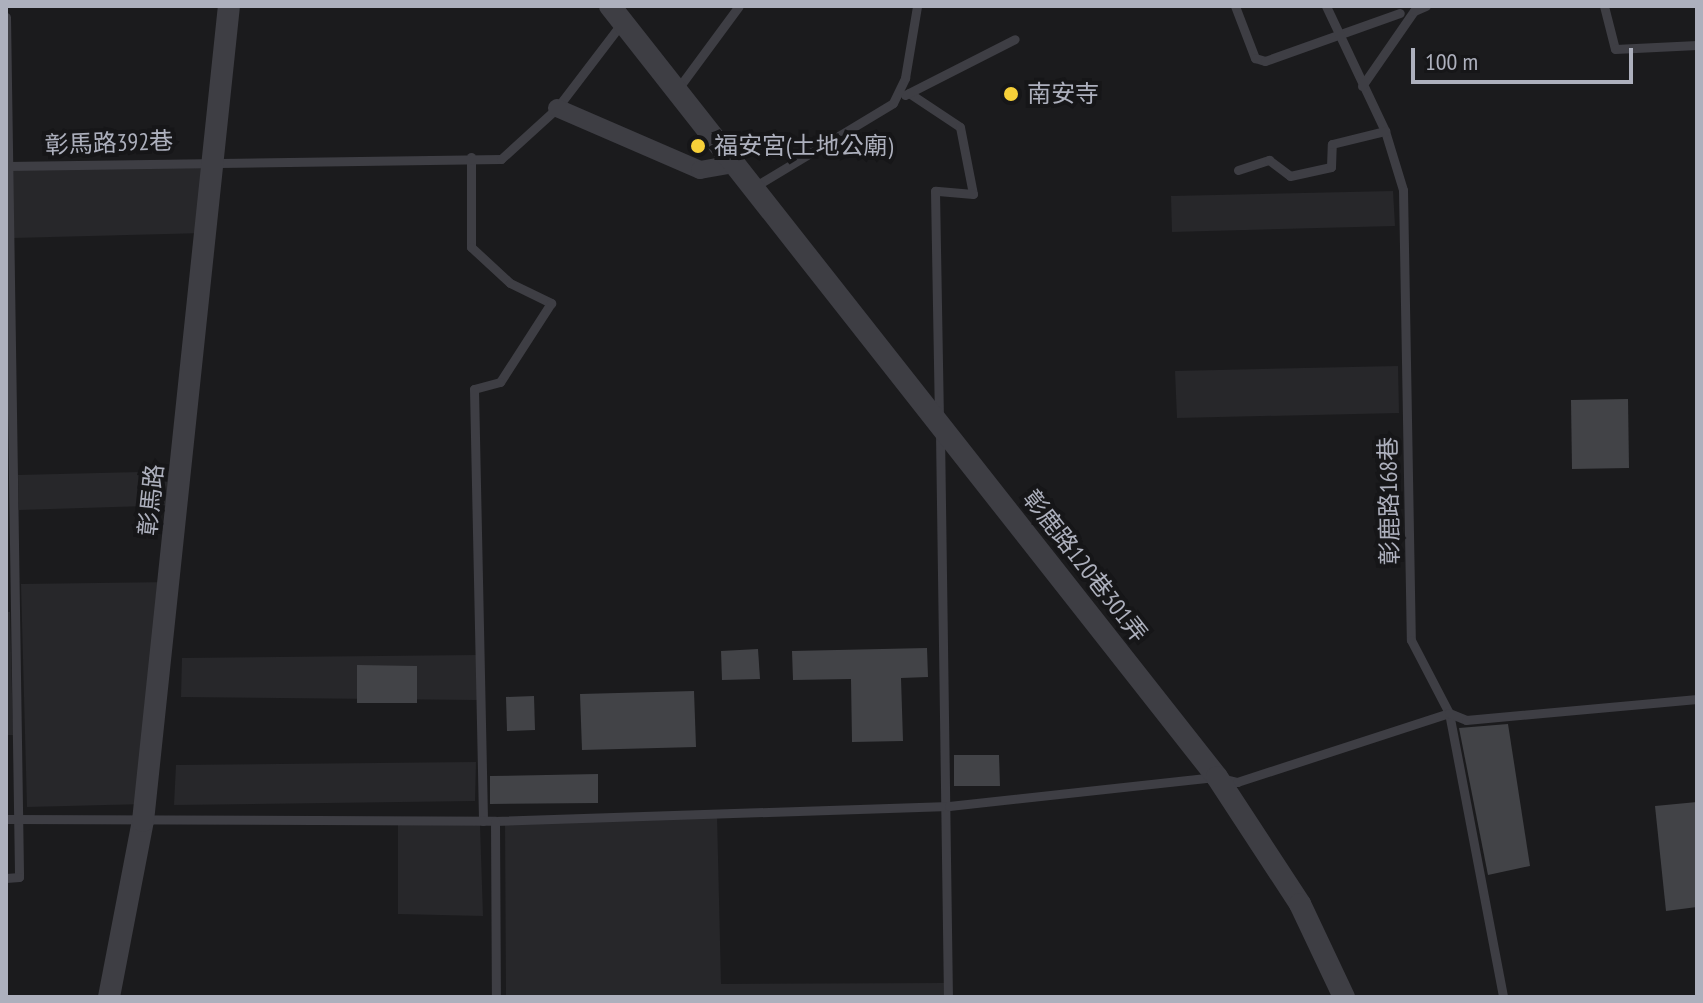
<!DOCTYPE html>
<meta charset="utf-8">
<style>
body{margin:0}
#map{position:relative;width:1703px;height:1003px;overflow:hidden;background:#1b1b1d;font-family:"PT Sans Narrow","Noto Sans TC",sans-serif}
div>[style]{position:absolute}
.built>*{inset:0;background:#27272a}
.building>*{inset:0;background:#424347}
.service>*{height:9px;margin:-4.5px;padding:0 4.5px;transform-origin:4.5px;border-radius:4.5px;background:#3e3e44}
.minor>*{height:18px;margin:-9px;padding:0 9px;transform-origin:9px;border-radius:9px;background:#3e3e44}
.tertiary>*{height:22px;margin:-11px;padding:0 11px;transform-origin:11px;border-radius:11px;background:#3e3e44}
.dots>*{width:22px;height:22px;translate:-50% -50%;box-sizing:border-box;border:4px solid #161618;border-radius:50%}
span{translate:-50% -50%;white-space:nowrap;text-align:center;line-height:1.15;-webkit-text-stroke:8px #161618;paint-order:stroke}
.poi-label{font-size:24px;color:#adb0bd}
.left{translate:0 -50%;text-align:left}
.street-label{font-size:24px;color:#adb0bd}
.frame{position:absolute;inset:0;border:8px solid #adb0bd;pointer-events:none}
.scale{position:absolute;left:1411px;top:48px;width:222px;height:36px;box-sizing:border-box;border:4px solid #adb0bd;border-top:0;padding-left:10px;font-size:24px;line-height:28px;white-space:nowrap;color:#adb0bd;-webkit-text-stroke:6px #161618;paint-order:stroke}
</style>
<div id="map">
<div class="built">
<i style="clip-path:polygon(212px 160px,205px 233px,13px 238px,12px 166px)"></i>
<i style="clip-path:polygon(1393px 191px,1395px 226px,1172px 232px,1171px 196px)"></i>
<i style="clip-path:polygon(1398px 366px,1399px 413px,1177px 418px,1175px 371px)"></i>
<i style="clip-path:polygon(181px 471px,178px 505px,19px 510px,18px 475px)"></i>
<i style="clip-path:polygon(173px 582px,146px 804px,27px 807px,21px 584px)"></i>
<i style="clip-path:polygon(6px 612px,10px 612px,13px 735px,6px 735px)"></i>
<i style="clip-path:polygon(477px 655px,477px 700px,181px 697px,182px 658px)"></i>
<i style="clip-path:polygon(476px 762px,475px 801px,174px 805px,176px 765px)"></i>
<i style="clip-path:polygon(717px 815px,721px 984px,946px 983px,946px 997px,506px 997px,505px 819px)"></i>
<i style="clip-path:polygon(398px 825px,480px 825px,483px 916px,398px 914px)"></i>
</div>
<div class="building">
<i style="clip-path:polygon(1628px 399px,1629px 468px,1572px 469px,1571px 400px)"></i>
<i style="clip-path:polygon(927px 648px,928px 677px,901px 678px,903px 741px,852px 742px,851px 679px,793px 680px,792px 651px)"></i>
<i style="clip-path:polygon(758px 649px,760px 679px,722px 680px,721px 651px)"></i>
<i style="clip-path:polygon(357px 665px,417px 666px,417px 703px,357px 703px)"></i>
<i style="clip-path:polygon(694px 691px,696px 747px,582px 750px,580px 694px)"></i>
<i style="clip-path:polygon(534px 696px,535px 730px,507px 731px,506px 697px)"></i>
<i style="clip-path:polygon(1508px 724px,1530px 866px,1488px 875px,1459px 728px)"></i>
<i style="clip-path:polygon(954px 755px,999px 755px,1000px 786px,954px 786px)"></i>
<i style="clip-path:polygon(598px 774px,598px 803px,490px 804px,490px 776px)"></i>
<i style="clip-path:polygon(1697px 802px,1697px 907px,1666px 911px,1655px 806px)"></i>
</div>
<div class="service">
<i style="left:1235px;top:6px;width:56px;rotate:69deg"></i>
<i style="left:1255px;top:58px;width:10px;rotate:17deg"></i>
<i style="left:1265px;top:61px;width:143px;rotate:-19.6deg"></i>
<i style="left:1326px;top:6px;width:138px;rotate:64.7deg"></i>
<i style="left:1385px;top:131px;width:62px;rotate:73deg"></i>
<i style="left:1403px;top:190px;width:450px;rotate:89deg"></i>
<i style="left:1411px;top:640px;width:82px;rotate:62.5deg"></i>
<i style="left:1449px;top:713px;width:289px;rotate:79.2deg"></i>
<i style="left:1604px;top:6px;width:44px;rotate:75.7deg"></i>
<i style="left:1615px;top:49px;width:82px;rotate:-2.8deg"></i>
<i style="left:6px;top:17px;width:860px;rotate:89.13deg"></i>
<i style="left:19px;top:877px;width:13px;rotate:176deg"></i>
<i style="left:1362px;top:86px;width:91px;rotate:-55.3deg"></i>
<i style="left:1414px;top:11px;width:13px;rotate:-23deg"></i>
<i style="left:677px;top:90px;width:104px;rotate:-53.6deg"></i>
<i style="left:909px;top:93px;width:61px;rotate:33.7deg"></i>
<i style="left:960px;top:127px;width:68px;rotate:79deg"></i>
<i style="left:973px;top:194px;width:38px;rotate:-175deg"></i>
<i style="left:935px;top:191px;width:227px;rotate:89deg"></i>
<i style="left:905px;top:95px;width:123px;rotate:-27deg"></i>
<i style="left:471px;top:157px;width:90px;rotate:90deg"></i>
<i style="left:471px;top:247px;width:53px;rotate:42.7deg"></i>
<i style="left:510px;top:283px;width:46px;rotate:26deg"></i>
<i style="left:551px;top:303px;width:94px;rotate:122.8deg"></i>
<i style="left:500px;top:382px;width:27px;rotate:165deg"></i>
<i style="left:474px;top:389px;width:432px;rotate:88.8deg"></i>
<i style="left:6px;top:166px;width:495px;rotate:-0.8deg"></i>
<i style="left:501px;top:159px;width:76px;rotate:-42.3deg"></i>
<i style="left:557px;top:108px;width:106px;rotate:-52.7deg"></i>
<i style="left:1238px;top:170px;width:33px;rotate:-18deg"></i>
<i style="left:1269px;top:160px;width:26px;rotate:37deg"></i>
<i style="left:1290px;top:176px;width:42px;rotate:-12.4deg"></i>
<i style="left:1331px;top:167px;width:23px;rotate:-88deg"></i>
<i style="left:1332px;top:144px;width:55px;rotate:-13.8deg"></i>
<i style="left:754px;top:187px;width:162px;rotate:-31.1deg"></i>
<i style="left:893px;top:103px;width:28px;rotate:-64deg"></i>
<i style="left:905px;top:78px;width:73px;rotate:-80.5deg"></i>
<i style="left:940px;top:433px;width:564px;rotate:89.19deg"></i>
<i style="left:6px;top:819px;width:489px;rotate:0.2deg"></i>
<i style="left:495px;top:821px;width:454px;rotate:-1.9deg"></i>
<i style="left:949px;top:806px;width:270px;rotate:-6.2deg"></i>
<i style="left:1217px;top:777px;width:21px;rotate:14deg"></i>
<i style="left:1237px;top:782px;width:223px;rotate:-18deg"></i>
<i style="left:1449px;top:713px;width:18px;rotate:22deg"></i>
<i style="left:1466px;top:720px;width:232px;rotate:-5.2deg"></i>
<i style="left:495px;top:821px;width:176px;rotate:89.7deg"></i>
</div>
<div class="minor">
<i style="left:557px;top:108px;width:156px;rotate:23.4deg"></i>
<i style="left:700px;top:170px;width:29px;rotate:-10deg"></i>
</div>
<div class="tertiary">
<i style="left:610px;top:6px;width:981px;rotate:51.79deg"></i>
<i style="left:1217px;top:777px;width:152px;rotate:56.8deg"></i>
<i style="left:1300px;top:904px;width:103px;rotate:64.7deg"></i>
<i style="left:109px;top:997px;width:179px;rotate:-79.1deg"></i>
<i style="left:143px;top:821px;width:820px;rotate:-83.98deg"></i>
</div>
<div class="dots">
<i style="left:1011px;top:94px;background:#f7d039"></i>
<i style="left:698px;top:146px;background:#f7d039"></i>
</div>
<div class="poi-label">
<span class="left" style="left:1027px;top:94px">南安寺</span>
<span class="left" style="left:714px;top:146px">福安宮(土地公廟)</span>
</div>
<div class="street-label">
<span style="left:109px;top:143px;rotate:-2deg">彰馬路392巷</span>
<span style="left:151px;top:500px;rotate:-84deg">彰馬路</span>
<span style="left:1389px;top:501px;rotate:-91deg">彰鹿路168巷</span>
<span style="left:1085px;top:566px;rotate:52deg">彰鹿路120巷301弄</span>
</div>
<div class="frame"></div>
<div class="scale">100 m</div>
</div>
